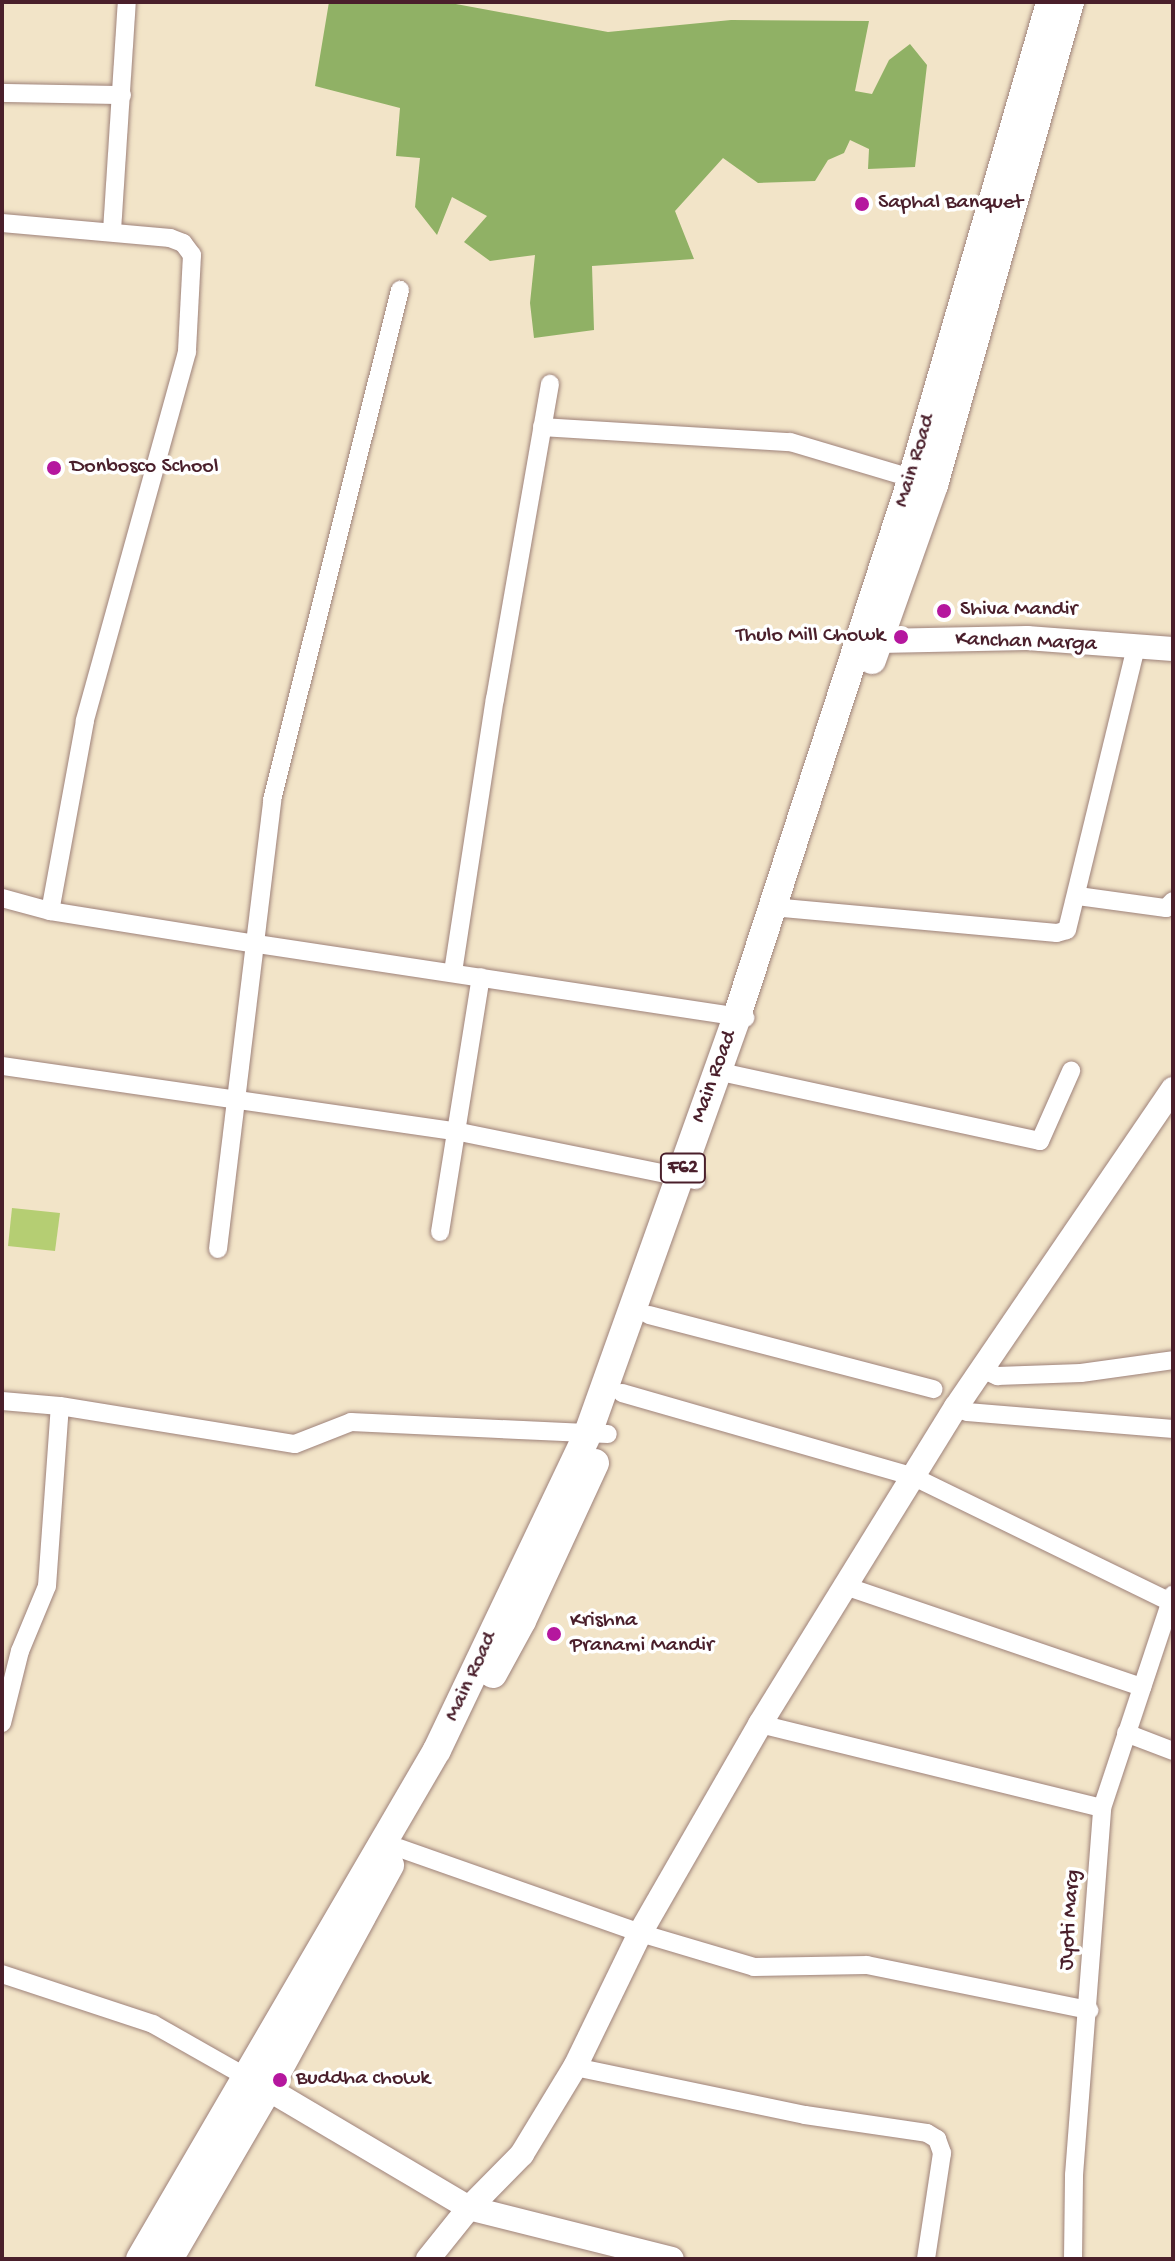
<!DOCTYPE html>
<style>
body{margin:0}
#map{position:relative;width:1175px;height:2261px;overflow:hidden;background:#f2e4c8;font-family:"Gochi Hand",sans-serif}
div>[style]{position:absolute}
.green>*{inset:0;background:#b5ce73}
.forest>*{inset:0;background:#90b165}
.roads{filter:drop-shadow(0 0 2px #9e827a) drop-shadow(0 0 2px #9e827a)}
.street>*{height:18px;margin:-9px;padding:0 9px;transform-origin:9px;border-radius:9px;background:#fff}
.secondary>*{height:24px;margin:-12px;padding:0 12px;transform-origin:12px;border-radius:12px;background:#fff}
.primary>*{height:28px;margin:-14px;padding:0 14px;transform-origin:14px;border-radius:14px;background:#fff}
.dots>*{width:22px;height:22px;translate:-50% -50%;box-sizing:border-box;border:4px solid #fff;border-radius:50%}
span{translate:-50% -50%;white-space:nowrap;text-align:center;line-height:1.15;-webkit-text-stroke:7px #fff;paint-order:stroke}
.shield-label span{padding:2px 6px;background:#fff;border:2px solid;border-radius:6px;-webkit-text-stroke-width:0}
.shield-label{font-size:20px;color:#4a1f2b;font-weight:700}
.poi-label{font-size:22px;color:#4a1f2b}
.left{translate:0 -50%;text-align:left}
.right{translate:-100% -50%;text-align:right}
.street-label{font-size:22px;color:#4a1f2b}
.frame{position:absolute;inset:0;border:4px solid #4a1f2b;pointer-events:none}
</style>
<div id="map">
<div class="green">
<i style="clip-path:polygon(12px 1208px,60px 1213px,55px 1251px,8px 1246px)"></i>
</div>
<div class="forest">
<i style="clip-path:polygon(329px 2px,445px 2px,608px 32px,731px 20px,869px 21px,855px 91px,872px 94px,889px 60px,910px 44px,927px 65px,915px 167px,868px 169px,869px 149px,850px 140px,844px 153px,828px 160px,815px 181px,758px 183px,723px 158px,675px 211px,694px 259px,592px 266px,594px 330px,534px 338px,530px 303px,535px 255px,490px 261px,464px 242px,487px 216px,452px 197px,437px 235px,415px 207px,420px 158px,396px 156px,400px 108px,315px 86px)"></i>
</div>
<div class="roads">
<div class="street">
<i style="left:2px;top:93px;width:120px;rotate:1deg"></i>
<i style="left:2px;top:223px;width:169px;rotate:5.1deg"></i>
<i style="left:170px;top:238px;width:14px;rotate:21deg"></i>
<i style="left:183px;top:243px;width:15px;rotate:53deg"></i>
<i style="left:192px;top:255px;width:97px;rotate:93deg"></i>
<i style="left:187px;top:352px;width:383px;rotate:105.5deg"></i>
<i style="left:85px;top:721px;width:193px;rotate:100.4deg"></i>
<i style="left:112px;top:231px;width:229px;rotate:-86.3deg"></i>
<i style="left:542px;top:427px;width:248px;rotate:3.5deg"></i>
<i style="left:790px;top:442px;width:137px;rotate:16.6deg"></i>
<i style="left:1078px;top:896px;width:89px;rotate:7.8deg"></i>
<i style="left:1166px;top:908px;width:10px;rotate:-45deg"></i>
<i style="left:2px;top:898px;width:50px;rotate:15.2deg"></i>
<i style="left:50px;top:911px;width:210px;rotate:9.1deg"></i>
<i style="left:257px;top:944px;width:494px;rotate:8.6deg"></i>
<i style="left:783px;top:908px;width:275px;rotate:5.2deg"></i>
<i style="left:1057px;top:933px;width:10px;rotate:-17deg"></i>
<i style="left:1067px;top:930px;width:290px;rotate:-76.3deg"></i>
<i style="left:453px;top:972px;width:276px;rotate:-81.3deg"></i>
<i style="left:495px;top:699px;width:320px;rotate:-80.1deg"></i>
<i style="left:2px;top:1066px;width:458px;rotate:8.2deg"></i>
<i style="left:455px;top:1131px;width:246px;rotate:11.5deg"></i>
<i style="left:730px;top:1074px;width:317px;rotate:12.2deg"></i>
<i style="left:1040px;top:1141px;width:77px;rotate:-66.1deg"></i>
<i style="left:440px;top:1232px;width:258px;rotate:-80.9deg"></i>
<i style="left:218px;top:1249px;width:452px;rotate:-83.1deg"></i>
<i style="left:272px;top:800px;width:526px;rotate:-75.91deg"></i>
<i style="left:649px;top:1315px;width:294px;rotate:14.6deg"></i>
<i style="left:982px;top:1369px;width:17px;rotate:25deg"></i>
<i style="left:997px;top:1376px;width:84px;rotate:-2deg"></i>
<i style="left:1081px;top:1373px;width:93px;rotate:-8deg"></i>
<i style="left:622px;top:1393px;width:304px;rotate:16deg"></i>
<i style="left:914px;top:1477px;width:285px;rotate:26deg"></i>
<i style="left:2px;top:1401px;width:58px;rotate:4.9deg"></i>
<i style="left:60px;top:1406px;width:238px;rotate:9.2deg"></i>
<i style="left:295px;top:1444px;width:60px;rotate:-21.4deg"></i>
<i style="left:351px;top:1422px;width:257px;rotate:2.7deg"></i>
<i style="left:956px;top:1407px;width:12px;rotate:24deg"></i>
<i style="left:967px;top:1412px;width:207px;rotate:4.7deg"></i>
<i style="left:845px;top:1586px;width:314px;rotate:18.8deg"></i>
<i style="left:2px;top:1723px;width:74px;rotate:-76deg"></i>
<i style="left:20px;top:1651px;width:70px;rotate:-67.4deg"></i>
<i style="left:47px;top:1586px;width:180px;rotate:-85.9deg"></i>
<i style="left:760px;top:1724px;width:352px;rotate:13.8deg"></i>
<i style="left:1126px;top:1733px;width:50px;rotate:21deg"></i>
<i style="left:399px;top:1848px;width:256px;rotate:19.4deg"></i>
<i style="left:640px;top:1933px;width:119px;rotate:16.6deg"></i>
<i style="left:754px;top:1967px;width:113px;rotate:-1deg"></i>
<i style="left:867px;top:1965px;width:227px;rotate:11.5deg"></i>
<i style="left:2px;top:1974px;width:159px;rotate:18.3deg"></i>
<i style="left:153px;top:2024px;width:117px;rotate:29.6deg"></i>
<i style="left:575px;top:2067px;width:235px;rotate:11.8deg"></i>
<i style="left:805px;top:2115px;width:123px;rotate:8.4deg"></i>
<i style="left:927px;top:2133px;width:12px;rotate:31deg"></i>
<i style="left:937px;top:2139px;width:15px;rotate:70deg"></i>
<i style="left:942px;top:2153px;width:107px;rotate:98.6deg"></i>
<i style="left:1073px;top:2259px;width:84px;rotate:-89.3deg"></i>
<i style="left:1074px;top:2175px;width:368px;rotate:-85.6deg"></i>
<i style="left:1102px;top:1808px;width:225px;rotate:-71.6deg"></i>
</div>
<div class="secondary">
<i style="left:879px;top:641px;width:148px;rotate:-1.2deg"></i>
<i style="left:1027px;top:638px;width:146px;rotate:4.3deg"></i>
<i style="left:268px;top:2089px;width:234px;rotate:30.6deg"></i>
<i style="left:469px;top:2208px;width:209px;rotate:14.1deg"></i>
<i style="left:428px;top:2259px;width:65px;rotate:-51.2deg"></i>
<i style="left:469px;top:2208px;width:76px;rotate:-45.5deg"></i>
<i style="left:522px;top:2154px;width:102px;rotate:-58.7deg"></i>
<i style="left:575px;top:2067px;width:149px;rotate:-64.1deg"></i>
<i style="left:640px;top:1933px;width:241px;rotate:-60.1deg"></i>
<i style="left:760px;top:1724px;width:373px;rotate:-58.3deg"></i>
<i style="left:956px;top:1407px;width:385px;rotate:-55.7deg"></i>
</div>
<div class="primary">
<i style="left:872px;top:660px;width:186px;rotate:-70.5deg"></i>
<i style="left:934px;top:485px;width:502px;rotate:-74.27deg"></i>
<i style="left:493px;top:1674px;width:60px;rotate:-61.3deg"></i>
<i style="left:522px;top:1621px;width:174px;rotate:-65.2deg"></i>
<i style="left:140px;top:2259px;width:589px;rotate:-59.74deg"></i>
<i style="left:437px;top:1750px;width:351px;rotate:-64.5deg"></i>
<i style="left:588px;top:1433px;width:443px;rotate:-70.3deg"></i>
<i style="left:737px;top:1016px;width:566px;rotate:-71.98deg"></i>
<i style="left:912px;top:478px;width:496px;rotate:-73.8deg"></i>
<i style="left:169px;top:2259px;width:197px;rotate:-59.8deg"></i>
<i style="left:268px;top:2089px;width:255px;rotate:-61.4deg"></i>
</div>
</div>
<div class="dots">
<i style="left:862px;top:204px;background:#b5179e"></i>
<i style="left:54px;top:468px;background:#b5179e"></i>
<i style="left:944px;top:611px;background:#b5179e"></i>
<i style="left:901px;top:637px;background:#b5179e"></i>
<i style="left:554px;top:1634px;background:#b5179e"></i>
<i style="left:280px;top:2080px;background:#b5179e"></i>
</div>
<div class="shield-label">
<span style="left:683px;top:1168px">F62</span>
</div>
<div class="poi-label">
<span class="left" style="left:878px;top:204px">Saphal Banquet</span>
<span class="left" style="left:70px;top:468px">Donbosco School</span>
<span class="left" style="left:960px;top:611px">Shiva Mandir</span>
<span class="right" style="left:885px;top:637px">Thulo Mill Chowk</span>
<span class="left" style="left:570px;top:1634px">Krishna<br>Pranami Mandir</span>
<span class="left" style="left:296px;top:2080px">Buddha chowk</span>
</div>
<div class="street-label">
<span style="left:916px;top:461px;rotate:-73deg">Main Road</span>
<span style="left:1026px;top:643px;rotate:2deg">Kanchan Marga</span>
<span style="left:715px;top:1077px;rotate:-70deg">Main Road</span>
<span style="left:472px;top:1677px;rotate:-65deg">Main Road</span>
<span style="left:1071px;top:1920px;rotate:-86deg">Jyoti Marg</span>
</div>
<div class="frame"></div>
</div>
